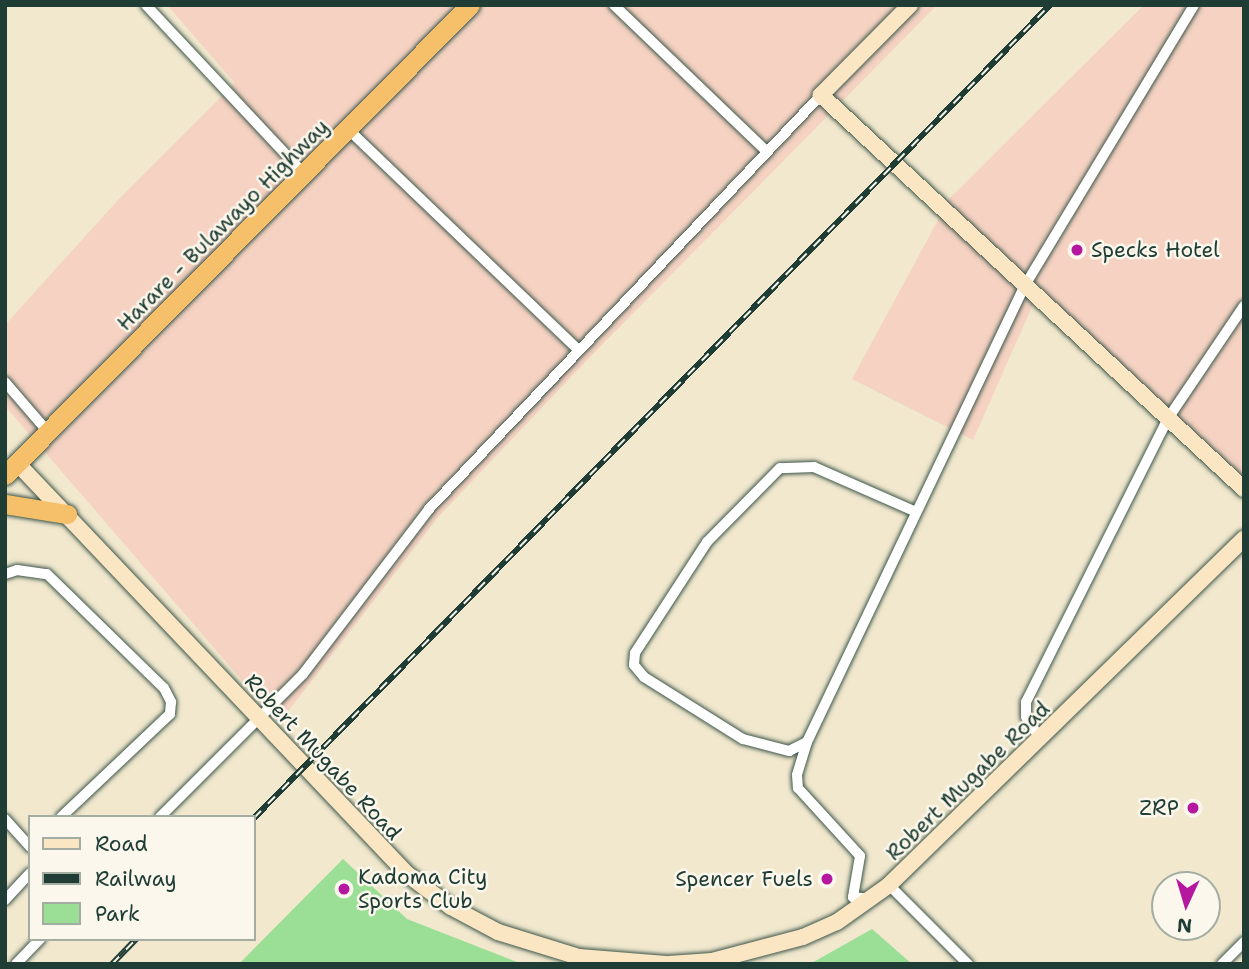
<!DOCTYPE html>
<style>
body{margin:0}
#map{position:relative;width:1249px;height:969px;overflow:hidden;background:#f1e8ce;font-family:"Shantell Sans",sans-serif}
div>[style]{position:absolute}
.built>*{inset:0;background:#f5d2c2}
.green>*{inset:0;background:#9bde96}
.roads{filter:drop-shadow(0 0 2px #3e574b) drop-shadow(0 0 2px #3e574b)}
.street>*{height:10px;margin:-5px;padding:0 5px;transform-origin:5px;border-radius:5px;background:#fff}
.secondary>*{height:16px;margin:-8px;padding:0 8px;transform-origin:8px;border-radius:8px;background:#fbe6c4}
.highway>*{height:19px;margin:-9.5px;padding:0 9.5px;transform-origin:9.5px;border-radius:9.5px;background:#f6c06b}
.rail>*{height:6px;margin-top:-3px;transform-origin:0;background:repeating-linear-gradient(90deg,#fbf7ec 0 10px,#1f3d34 0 20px);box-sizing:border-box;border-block:2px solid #1f3d34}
.dots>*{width:19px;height:19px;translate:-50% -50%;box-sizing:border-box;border:4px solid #fbf7ec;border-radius:50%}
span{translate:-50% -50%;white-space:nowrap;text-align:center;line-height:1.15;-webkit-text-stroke:5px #fbf7ec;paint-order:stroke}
.street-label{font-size:21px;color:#1f3d34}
.poi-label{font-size:21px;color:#1f3d34}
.left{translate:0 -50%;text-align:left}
.right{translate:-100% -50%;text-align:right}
.frame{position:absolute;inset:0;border:7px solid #1f3d34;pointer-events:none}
.legend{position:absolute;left:28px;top:815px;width:228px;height:126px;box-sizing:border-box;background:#fbf7ec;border:2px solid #a3ada2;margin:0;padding:9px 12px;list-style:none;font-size:21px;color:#1f3d34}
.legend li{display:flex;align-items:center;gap:14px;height:35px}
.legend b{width:35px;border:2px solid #a3ada2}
.north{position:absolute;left:1151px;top:871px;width:70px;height:70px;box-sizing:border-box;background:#fbf7ec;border:2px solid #a3ada2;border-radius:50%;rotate:184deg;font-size:19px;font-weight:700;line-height:28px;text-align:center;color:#1f3d34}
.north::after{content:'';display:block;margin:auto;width:24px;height:32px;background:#b5179e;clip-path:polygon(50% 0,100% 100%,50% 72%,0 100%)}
</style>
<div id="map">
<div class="built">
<i style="clip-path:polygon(167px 5px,937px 5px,591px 356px,439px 516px,279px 723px,5px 406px,5px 325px,118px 200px,235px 83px)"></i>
<i style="clip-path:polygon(1144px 5px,1244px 5px,1244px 482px,1038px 293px,973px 440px,852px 379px,950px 198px)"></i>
</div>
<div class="green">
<i style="clip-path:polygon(343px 859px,407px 919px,522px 964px,239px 964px)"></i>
<i style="clip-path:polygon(872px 929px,912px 964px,810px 964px)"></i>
</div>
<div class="roads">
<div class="street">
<i style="left:146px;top:5px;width:233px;rotate:46.9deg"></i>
<i style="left:614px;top:5px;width:209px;rotate:43.8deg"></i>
<i style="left:349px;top:130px;width:316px;rotate:43.8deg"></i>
<i style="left:5px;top:382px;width:66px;rotate:49.3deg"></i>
<i style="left:914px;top:511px;width:109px;rotate:-156.3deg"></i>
<i style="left:814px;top:467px;width:34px;rotate:178deg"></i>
<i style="left:780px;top:468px;width:104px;rotate:134.6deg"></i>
<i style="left:707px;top:542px;width:132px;rotate:123deg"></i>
<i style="left:635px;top:653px;width:12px;rotate:95deg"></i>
<i style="left:634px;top:665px;width:16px;rotate:50deg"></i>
<i style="left:644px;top:677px;width:117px;rotate:32.1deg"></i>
<i style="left:743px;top:739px;width:48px;rotate:14.6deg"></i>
<i style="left:789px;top:751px;width:20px;rotate:-27deg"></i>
<i style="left:807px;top:742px;width:504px;rotate:-64.5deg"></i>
<i style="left:1024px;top:287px;width:329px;rotate:-58.9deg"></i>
<i style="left:5px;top:574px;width:13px;rotate:-18deg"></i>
<i style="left:17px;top:570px;width:30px;rotate:8deg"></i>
<i style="left:47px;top:574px;width:163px;rotate:44.3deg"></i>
<i style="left:164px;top:688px;width:16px;rotate:63deg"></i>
<i style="left:171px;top:702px;width:12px;rotate:95deg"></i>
<i style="left:170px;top:714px;width:150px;rotate:136.6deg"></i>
<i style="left:1041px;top:740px;width:27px;rotate:-123deg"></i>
<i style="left:1026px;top:717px;width:15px;rotate:-90deg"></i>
<i style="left:1026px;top:702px;width:319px;rotate:-63.4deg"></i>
<i style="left:1169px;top:417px;width:134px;rotate:-56deg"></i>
<i style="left:807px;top:742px;width:34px;rotate:107deg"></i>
<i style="left:797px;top:775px;width:13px;rotate:86deg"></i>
<i style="left:798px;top:788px;width:92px;rotate:47.6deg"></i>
<i style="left:860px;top:856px;width:42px;rotate:99.7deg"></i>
<i style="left:853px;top:897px;width:17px;rotate:7deg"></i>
<i style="left:160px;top:817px;width:202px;rotate:-45deg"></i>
<i style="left:303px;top:674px;width:208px;rotate:-52.6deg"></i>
<i style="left:429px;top:509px;width:570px;rotate:-46.56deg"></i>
<i style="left:5px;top:819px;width:38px;rotate:48deg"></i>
<i style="left:889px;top:885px;width:112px;rotate:45deg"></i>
<i style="left:5px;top:900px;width:37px;rotate:-47deg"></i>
<i style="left:16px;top:964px;width:35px;rotate:-46deg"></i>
<i style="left:1222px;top:964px;width:31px;rotate:-45deg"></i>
</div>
<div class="secondary">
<i style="left:910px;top:5px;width:127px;rotate:134.7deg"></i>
<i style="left:821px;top:95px;width:578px;rotate:42.97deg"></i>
<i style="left:17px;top:463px;width:567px;rotate:46.5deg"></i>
<i style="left:407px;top:874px;width:55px;rotate:36.9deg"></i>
<i style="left:451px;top:907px;width:53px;rotate:28deg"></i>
<i style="left:498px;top:932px;width:85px;rotate:17.2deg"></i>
<i style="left:579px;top:957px;width:87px;rotate:4.6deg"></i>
<i style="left:669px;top:964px;width:43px;rotate:-4deg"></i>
<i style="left:712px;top:961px;width:94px;rotate:-14.8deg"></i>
<i style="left:803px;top:937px;width:37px;rotate:-24deg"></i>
<i style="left:837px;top:922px;width:64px;rotate:-35.4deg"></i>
<i style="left:889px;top:885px;width:496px;rotate:-44.3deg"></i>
</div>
<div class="highway">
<i style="left:5px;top:475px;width:661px;rotate:-45.31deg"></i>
<i style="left:5px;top:504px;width:63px;rotate:9.2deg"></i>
</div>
</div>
<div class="rail">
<i style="left:254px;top:818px;width:1138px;rotate:-45.61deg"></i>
<i style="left:112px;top:964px;width:35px;rotate:-46deg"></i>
</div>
<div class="dots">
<i style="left:1077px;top:250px;background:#b5179e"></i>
<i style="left:1193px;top:808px;background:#b5179e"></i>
<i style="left:827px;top:879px;background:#b5179e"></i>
<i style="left:344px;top:889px;background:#b5179e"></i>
</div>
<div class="street-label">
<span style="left:223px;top:225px;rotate:-45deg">Harare - Bulawayo Highway</span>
<span style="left:323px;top:757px;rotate:47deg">Robert Mugabe Road</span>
<span style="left:968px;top:781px;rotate:-44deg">Robert Mugabe Road</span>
</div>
<div class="poi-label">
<span class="left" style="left:1091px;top:250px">Specks Hotel</span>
<span class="right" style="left:1179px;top:808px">ZRP</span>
<span class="left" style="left:358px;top:889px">Kadoma City<br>Sports Club</span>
<span class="right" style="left:813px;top:879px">Spencer Fuels</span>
</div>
<div class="frame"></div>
<ul class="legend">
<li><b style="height:9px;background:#fbe6c4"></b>Road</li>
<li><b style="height:9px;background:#1f3d34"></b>Railway</li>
<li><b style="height:19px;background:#9bde96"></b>Park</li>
</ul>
<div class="north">N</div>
</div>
